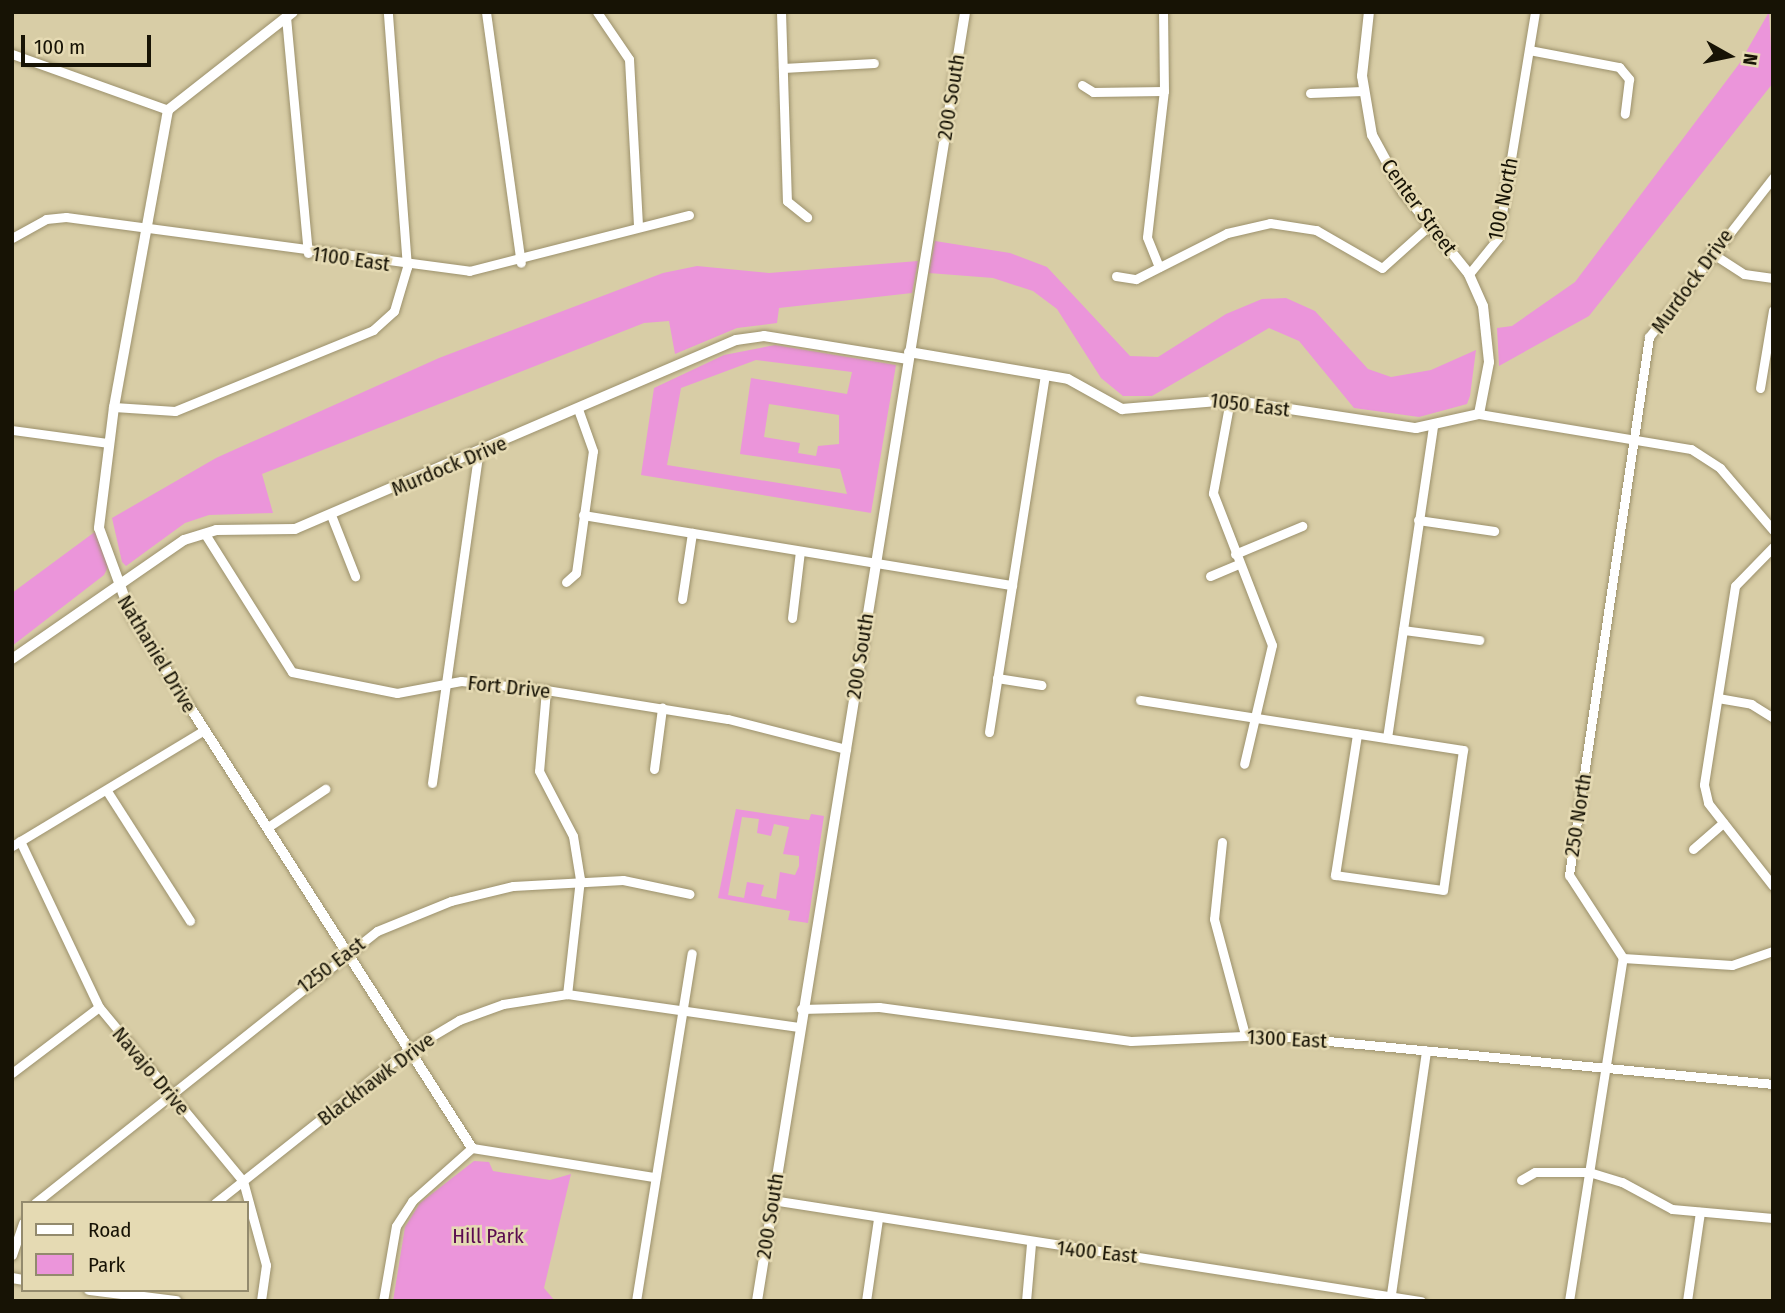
<!DOCTYPE html>
<style>
body{margin:0}
#map{position:relative;width:1785px;height:1313px;overflow:hidden;background:#d8cda6;font-family:"Fira Sans Condensed",sans-serif}
div>[style]{position:absolute}
.green>*{inset:0;background:#eb95da}
.roads{filter:drop-shadow(0 0 2px #9c916c) drop-shadow(0 0 2px #9c916c)}
.minor>*{height:9px;margin:-4.5px;padding:0 4.5px;transform-origin:4.5px;border-radius:4.5px;background:#fff}
.tertiary>*{height:10px;margin:-5px;padding:0 5px;transform-origin:5px;border-radius:5px;background:#fff}
span{translate:-50% -50%;white-space:nowrap;text-align:center;line-height:1.15;-webkit-text-stroke:5px #e5dab3;paint-order:stroke}
.street-label{font-size:21px;color:#171305}
.park-label{font-size:21px;color:#5b0c50}
.frame{position:absolute;inset:0;border:14px solid #171305;pointer-events:none}
.legend{position:absolute;left:21px;top:1201px;width:228px;height:91px;box-sizing:border-box;background:#e5dab3;border:2px solid #938a6d;margin:0;padding:9px 12px;list-style:none;font-size:21px;color:#171305}
.legend li{display:flex;align-items:center;gap:14px;height:35px}
.legend b{width:35px;border:2px solid #938a6d}
.north{position:absolute;left:1694px;top:21px;width:70px;height:70px;-webkit-text-stroke:5px #e5dab3;paint-order:stroke;rotate:99deg;font-size:19px;font-weight:700;line-height:28px;text-align:center;color:#171305}
.north::after{content:'';display:block;margin:auto;width:24px;height:32px;background:#171305;clip-path:polygon(50% 0,100% 100%,50% 72%,0 100%)}
.scale{position:absolute;left:21px;top:35px;width:130px;height:32px;box-sizing:border-box;border:4px solid #171305;border-top:0;padding-left:9px;font-size:21px;line-height:24px;white-space:nowrap;color:#171305;-webkit-text-stroke:5px #e5dab3;paint-order:stroke}
</style>
<div id="map">
<div class="green">
<i style="clip-path:polygon(1769px 12px,1773px 83px,1589px 316px,1499px 366px,1497px 328px,1512px 326px,1575px 282px,1739px 64px)"></i>
<i style="clip-path:polygon(935px 241px,1010px 253px,1047px 267px,1130px 356px,1158px 357px,1226px 314px,1262px 299px,1286px 298px,1315px 311px,1368px 369px,1391px 377px,1431px 370px,1476px 350px,1470px 396px,1467px 404px,1419px 417px,1354px 408px,1299px 341px,1269px 328px,1152px 396px,1123px 396px,1101px 378px,1057px 309px,1033px 291px,993px 278px,929px 273px)"></i>
<i style="clip-path:polygon(918px 261px,912px 293px,779px 308px,777px 323px,737px 328px,675px 354px,669px 321px,644px 323px,262px 474px,273px 513px,209px 515px,185px 523px,126px 566px,122px 562px,112px 518px,216px 458px,439px 358px,663px 273px,697px 266px,769px 273px)"></i>
<i style="clip-path:polygon(evenodd,775px 345px,896px 365px,871px 513px,641px 475px,654px 388px,724px 355px,775px 345px,756px 360px,852px 372px,847px 394px,751px 378px,740px 454px,840px 469px,847px 494px,667px 465px,681px 388px,756px 360px,775px 345px,769px 404px,839px 415px,839px 444px,818px 446px,816px 456px,798px 453px,800px 443px,764px 437px,769px 404px)"></i>
<i style="clip-path:polygon(96px 531px,108px 567px,104px 575px,12px 646px,12px 593px)"></i>
<i style="clip-path:polygon(evenodd,736px 809px,809px 820px,811px 814px,824px 816px,808px 923px,788px 920px,790px 911px,718px 898px,736px 809px,742px 817px,759px 819px,757px 833px,771px 836px,774px 824px,789px 827px,783px 854px,799px 856px,799px 866px,795px 875px,780px 872px,776px 899px,761px 896px,764px 885px,747px 882px,744px 898px,728px 895px,742px 817px)"></i>
<i style="clip-path:polygon(474px 1161px,489px 1162px,493px 1171px,550px 1180px,571px 1174px,544px 1288px,555px 1301px,393px 1301px,405px 1227px,420px 1203px)"></i>
</div>
<div class="roads">
<div class="minor">
<i style="left:486px;top:12px;width:253px;rotate:82.1deg"></i>
<i style="left:597px;top:12px;width:57px;rotate:55.8deg"></i>
<i style="left:629px;top:59px;width:168px;rotate:86.9deg"></i>
<i style="left:781px;top:12px;width:189px;rotate:88.2deg"></i>
<i style="left:787px;top:201px;width:26px;rotate:39deg"></i>
<i style="left:286px;top:17px;width:237px;rotate:84.7deg"></i>
<i style="left:1529px;top:50px;width:92px;rotate:10.7deg"></i>
<i style="left:1619px;top:67px;width:16px;rotate:50deg"></i>
<i style="left:1629px;top:79px;width:35px;rotate:97deg"></i>
<i style="left:12px;top:54px;width:166px;rotate:19.7deg"></i>
<i style="left:783px;top:68px;width:91px;rotate:-3.1deg"></i>
<i style="left:1082px;top:85px;width:13px;rotate:32deg"></i>
<i style="left:1093px;top:92px;width:71px;rotate:-0.8deg"></i>
<i style="left:1310px;top:93px;width:53px;rotate:-2.2deg"></i>
<i style="left:12px;top:238px;width:39px;rotate:-29deg"></i>
<i style="left:46px;top:219px;width:20px;rotate:-6deg"></i>
<i style="left:66px;top:217px;width:407px;rotate:7.6deg"></i>
<i style="left:469px;top:271px;width:227px;rotate:-14.3deg"></i>
<i style="left:1710px;top:252px;width:40px;rotate:32.9deg"></i>
<i style="left:1744px;top:274px;width:29px;rotate:8deg"></i>
<i style="left:1159px;top:267px;width:32px;rotate:-112deg"></i>
<i style="left:1147px;top:237px;width:147px;rotate:-83.4deg"></i>
<i style="left:1164px;top:91px;width:79px;rotate:-90.7deg"></i>
<i style="left:1469px;top:274px;width:46px;rotate:-51.1deg"></i>
<i style="left:1498px;top:238px;width:229px;rotate:-80.7deg"></i>
<i style="left:1116px;top:276px;width:20px;rotate:9deg"></i>
<i style="left:1136px;top:279px;width:102px;rotate:-26.8deg"></i>
<i style="left:1227px;top:233px;width:44px;rotate:-13.1deg"></i>
<i style="left:1270px;top:223px;width:47px;rotate:8.7deg"></i>
<i style="left:1316px;top:230px;width:76px;rotate:29.9deg"></i>
<i style="left:1382px;top:268px;width:64px;rotate:-41.9deg"></i>
<i style="left:1760px;top:388px;width:79px;rotate:-80.5deg"></i>
<i style="left:1230px;top:400px;width:95px;rotate:100.4deg"></i>
<i style="left:1213px;top:493px;width:163px;rotate:68.8deg"></i>
<i style="left:1272px;top:645px;width:122px;rotate:103.2deg"></i>
<i style="left:114px;top:407px;width:61px;rotate:3.8deg"></i>
<i style="left:175px;top:411px;width:214px;rotate:-22.2deg"></i>
<i style="left:373px;top:330px;width:28px;rotate:-42deg"></i>
<i style="left:394px;top:311px;width:46px;rotate:-73.5deg"></i>
<i style="left:407px;top:267px;width:256px;rotate:-94.3deg"></i>
<i style="left:1479px;top:414px;width:215px;rotate:9.4deg"></i>
<i style="left:1691px;top:449px;width:35px;rotate:33deg"></i>
<i style="left:1720px;top:468px;width:82px;rotate:49.5deg"></i>
<i style="left:12px;top:430px;width:97px;rotate:7.7deg"></i>
<i style="left:331px;top:515px;width:66px;rotate:68.5deg"></i>
<i style="left:583px;top:515px;width:435px;rotate:9.3deg"></i>
<i style="left:1418px;top:520px;width:77px;rotate:8.2deg"></i>
<i style="left:205px;top:534px;width:163px;rotate:57.8deg"></i>
<i style="left:292px;top:672px;width:107px;rotate:11.3deg"></i>
<i style="left:397px;top:693px;width:65px;rotate:-10.6deg"></i>
<i style="left:461px;top:681px;width:85px;rotate:6deg"></i>
<i style="left:546px;top:690px;width:184px;rotate:9.1deg"></i>
<i style="left:728px;top:719px;width:122px;rotate:14.3deg"></i>
<i style="left:1773px;top:547px;width:54px;rotate:134.3deg"></i>
<i style="left:1735px;top:586px;width:201px;rotate:98.9deg"></i>
<i style="left:1704px;top:785px;width:18px;rotate:77deg"></i>
<i style="left:1708px;top:803px;width:105px;rotate:51.9deg"></i>
<i style="left:1235px;top:554px;width:73px;rotate:-22.7deg"></i>
<i style="left:1210px;top:576px;width:30px;rotate:-23deg"></i>
<i style="left:566px;top:582px;width:13px;rotate:-42deg"></i>
<i style="left:576px;top:573px;width:123px;rotate:-82.1deg"></i>
<i style="left:593px;top:451px;width:45px;rotate:-109.7deg"></i>
<i style="left:682px;top:599px;width:67px;rotate:-81.4deg"></i>
<i style="left:792px;top:618px;width:67px;rotate:-83.2deg"></i>
<i style="left:1403px;top:630px;width:77px;rotate:7.5deg"></i>
<i style="left:997px;top:678px;width:45px;rotate:9deg"></i>
<i style="left:546px;top:690px;width:81px;rotate:94.9deg"></i>
<i style="left:539px;top:771px;width:73px;rotate:62.4deg"></i>
<i style="left:573px;top:836px;width:44px;rotate:80.8deg"></i>
<i style="left:580px;top:879px;width:116px;rotate:96.4deg"></i>
<i style="left:1718px;top:698px;width:34px;rotate:10deg"></i>
<i style="left:1751px;top:704px;width:26px;rotate:32deg"></i>
<i style="left:1140px;top:700px;width:327px;rotate:8.8deg"></i>
<i style="left:1463px;top:750px;width:141px;rotate:98.1deg"></i>
<i style="left:1443px;top:890px;width:109px;rotate:-172.1deg"></i>
<i style="left:1335px;top:875px;width:143px;rotate:-81.1deg"></i>
<i style="left:989px;top:732px;width:362px;rotate:-81.1deg"></i>
<i style="left:1387px;top:738px;width:314px;rotate:-81.6deg"></i>
<i style="left:654px;top:769px;width:62px;rotate:-82.5deg"></i>
<i style="left:432px;top:783px;width:332px;rotate:-82deg"></i>
<i style="left:107px;top:791px;width:154px;rotate:57.4deg"></i>
<i style="left:268px;top:827px;width:69px;rotate:-33.7deg"></i>
<i style="left:20px;top:841px;width:184px;rotate:64.6deg"></i>
<i style="left:99px;top:1007px;width:226px;rotate:50.4deg"></i>
<i style="left:243px;top:1181px;width:87px;rotate:74.7deg"></i>
<i style="left:266px;top:1265px;width:36px;rotate:98deg"></i>
<i style="left:1222px;top:842px;width:77px;rotate:95.9deg"></i>
<i style="left:1214px;top:919px;width:120px;rotate:75deg"></i>
<i style="left:12px;top:846px;width:223px;rotate:-31.1deg"></i>
<i style="left:1693px;top:849px;width:40px;rotate:-41deg"></i>
<i style="left:1623px;top:958px;width:109px;rotate:3.7deg"></i>
<i style="left:1732px;top:965px;width:43px;rotate:-18.9deg"></i>
<i style="left:801px;top:1009px;width:78px;rotate:-1.5deg"></i>
<i style="left:879px;top:1007px;width:254px;rotate:7.7deg"></i>
<i style="left:1131px;top:1041px;width:135px;rotate:-2.5deg"></i>
<i style="left:1266px;top:1035px;width:509px;rotate:5.52deg"></i>
<i style="left:12px;top:1073px;width:109px;rotate:-37.2deg"></i>
<i style="left:1521px;top:1180px;width:16px;rotate:-30deg"></i>
<i style="left:1535px;top:1172px;width:54px"></i>
<i style="left:1589px;top:1172px;width:34px;rotate:17deg"></i>
<i style="left:1622px;top:1182px;width:57px;rotate:28.4deg"></i>
<i style="left:1672px;top:1209px;width:101px;rotate:5.1deg"></i>
<i style="left:772px;top:1200px;width:657px;rotate:8.85deg"></i>
<i style="left:35px;top:1203px;width:437px;rotate:-38.5deg"></i>
<i style="left:377px;top:931px;width:80px;rotate:-22.1deg"></i>
<i style="left:451px;top:901px;width:64px;rotate:-13.6deg"></i>
<i style="left:513px;top:886px;width:110px;rotate:-3.1deg"></i>
<i style="left:623px;top:880px;width:68px;rotate:11.8deg"></i>
<i style="left:215px;top:1203px;width:245px;rotate:-38.4deg"></i>
<i style="left:407px;top:1051px;width:61px;rotate:-30.8deg"></i>
<i style="left:459px;top:1020px;width:47px;rotate:-20deg"></i>
<i style="left:503px;top:1004px;width:65px;rotate:-8.9deg"></i>
<i style="left:567px;top:994px;width:234px;rotate:8.1deg"></i>
<i style="left:12px;top:1255px;width:34px;rotate:-71deg"></i>
<i style="left:1391px;top:1294px;width:246px;rotate:-81.8deg"></i>
<i style="left:383px;top:1301px;width:76px;rotate:-80.2deg"></i>
<i style="left:396px;top:1226px;width:30px;rotate:-57deg"></i>
<i style="left:412px;top:1201px;width:80px;rotate:-41.5deg"></i>
<i style="left:472px;top:1148px;width:184px;rotate:9.1deg"></i>
<i style="left:636px;top:1301px;width:352px;rotate:-80.9deg"></i>
<i style="left:866px;top:1301px;width:83px;rotate:-81.7deg"></i>
<i style="left:1026px;top:1301px;width:57px;rotate:-85deg"></i>
<i style="left:1569px;top:1301px;width:347px;rotate:-81.1deg"></i>
<i style="left:1623px;top:958px;width:99px;rotate:-123deg"></i>
<i style="left:1569px;top:875px;width:544px;rotate:-81.54deg"></i>
<i style="left:1649px;top:337px;width:202px;rotate:-52.1deg"></i>
<i style="left:1687px;top:1301px;width:90px;rotate:-81.7deg"></i>
</div>
<div class="tertiary">
<i style="left:293px;top:12px;width:159px;rotate:141.9deg"></i>
<i style="left:168px;top:110px;width:302px;rotate:100.3deg"></i>
<i style="left:114px;top:407px;width:122px;rotate:97.1deg"></i>
<i style="left:99px;top:528px;width:93px;rotate:69.8deg"></i>
<i style="left:131px;top:615px;width:633px;rotate:57.39deg"></i>
<i style="left:909px;top:352px;width:161px;rotate:9.6deg"></i>
<i style="left:1068px;top:379px;width:62px;rotate:29.1deg"></i>
<i style="left:1122px;top:409px;width:108px;rotate:-4.8deg"></i>
<i style="left:1230px;top:400px;width:188px;rotate:8.6deg"></i>
<i style="left:1416px;top:428px;width:65px;rotate:-12.5deg"></i>
<i style="left:1479px;top:414px;width:53px;rotate:-79.1deg"></i>
<i style="left:1489px;top:362px;width:56px;rotate:-96.1deg"></i>
<i style="left:1483px;top:306px;width:35px;rotate:-114deg"></i>
<i style="left:1469px;top:274px;width:105px;rotate:-128.8deg"></i>
<i style="left:1403px;top:192px;width:65px;rotate:-118.5deg"></i>
<i style="left:1372px;top:135px;width:60px;rotate:-99.6deg"></i>
<i style="left:1362px;top:76px;width:64px;rotate:-83.8deg"></i>
<i style="left:12px;top:659px;width:209px;rotate:-34.7deg"></i>
<i style="left:184px;top:540px;width:34px;rotate:-17deg"></i>
<i style="left:216px;top:530px;width:79px;rotate:-0.7deg"></i>
<i style="left:295px;top:529px;width:480px;rotate:-23.2deg"></i>
<i style="left:736px;top:340px;width:28px;rotate:-8deg"></i>
<i style="left:764px;top:336px;width:146px;rotate:9.1deg"></i>
<i style="left:12px;top:1278px;width:11px;rotate:10deg"></i>
<i style="left:89px;top:1290px;width:88px;rotate:7.2deg"></i>
<i style="left:757px;top:1301px;width:1306px;rotate:-80.83deg"></i>
</div>
</div>
<div class="street-label">
<span style="left:951px;top:97px;rotate:-81deg">200 South</span>
<span style="left:1503px;top:199px;rotate:-79deg">100 North</span>
<span style="left:1419px;top:207px;rotate:54deg">Center Street</span>
<span style="left:351px;top:259px;rotate:8deg">1100 East</span>
<span style="left:1692px;top:281px;rotate:-54deg">Murdock Drive</span>
<span style="left:1250px;top:405px;rotate:7deg">1050 East</span>
<span style="left:449px;top:466px;rotate:-23deg">Murdock Drive</span>
<span style="left:157px;top:654px;rotate:59deg">Nathaniel Drive</span>
<span style="left:860px;top:656px;rotate:-81deg">200 South</span>
<span style="left:509px;top:687px;rotate:6deg">Fort Drive</span>
<span style="left:1578px;top:815px;rotate:-81deg">250 North</span>
<span style="left:331px;top:965px;rotate:-37deg">1250 East</span>
<span style="left:1287px;top:1039px;rotate:3deg">1300 East</span>
<span style="left:151px;top:1071px;rotate:50deg">Navajo Drive</span>
<span style="left:376px;top:1079px;rotate:-37deg">Blackhawk Drive</span>
<span style="left:770px;top:1216px;rotate:-81deg">200 South</span>
<span style="left:1097px;top:1252px;rotate:6deg">1400 East</span>
</div>
<div class="park-label">
<span style="left:488px;top:1236px">Hill Park</span>
</div>
<div class="frame"></div>
<ul class="legend">
<li><b style="height:9px;background:#fff"></b>Road</li>
<li><b style="height:19px;background:#eb95da"></b>Park</li>
</ul>
<div class="north">N</div>
<div class="scale">100 m</div>
</div>
